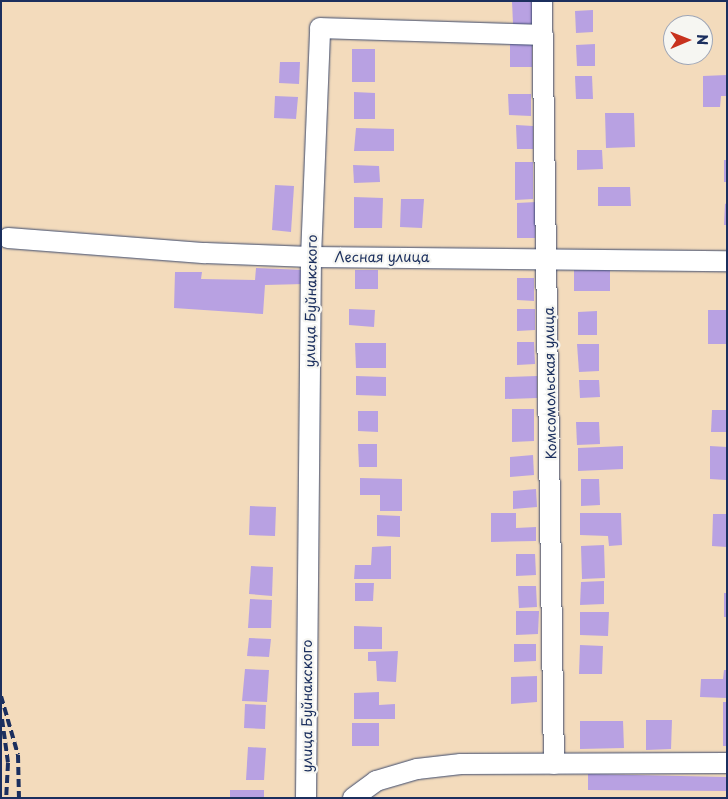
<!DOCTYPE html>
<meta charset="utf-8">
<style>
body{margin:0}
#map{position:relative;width:728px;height:799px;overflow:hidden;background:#f3dbbc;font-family:"Playpen Sans",sans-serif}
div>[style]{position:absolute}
.building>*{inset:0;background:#b8a1e2}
.roads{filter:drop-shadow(0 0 1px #3b496c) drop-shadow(0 0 1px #3b496c)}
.minor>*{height:20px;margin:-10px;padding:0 10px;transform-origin:10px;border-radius:10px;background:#fff}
.rail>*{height:4px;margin-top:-2px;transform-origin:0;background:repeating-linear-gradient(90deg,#1b2f5e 0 8px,transparent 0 12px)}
span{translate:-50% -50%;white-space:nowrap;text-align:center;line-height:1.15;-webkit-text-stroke:4.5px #f6f6f2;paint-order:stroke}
.street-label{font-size:14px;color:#1b2f5e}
.frame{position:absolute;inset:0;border:2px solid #1b2f5e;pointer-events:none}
.north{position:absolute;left:663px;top:15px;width:50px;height:50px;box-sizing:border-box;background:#f6f6f2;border:1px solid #9ea6b7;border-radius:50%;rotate:89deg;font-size:14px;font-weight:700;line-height:20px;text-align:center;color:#1b2f5e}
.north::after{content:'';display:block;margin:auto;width:18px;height:22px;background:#c8321e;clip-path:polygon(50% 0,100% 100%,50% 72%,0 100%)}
</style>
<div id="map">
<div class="building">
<i style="clip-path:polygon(512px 1px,535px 1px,534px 24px,513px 24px)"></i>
<i style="clip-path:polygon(593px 10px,593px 32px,576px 33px,575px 11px)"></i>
<i style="clip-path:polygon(510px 44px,532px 44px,532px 67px,510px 67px)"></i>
<i style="clip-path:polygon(595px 44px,595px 66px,577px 66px,576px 45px)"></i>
<i style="clip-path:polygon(352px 49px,375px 49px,375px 82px,352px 82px)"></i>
<i style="clip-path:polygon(280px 62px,300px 62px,299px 84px,279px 83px)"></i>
<i style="clip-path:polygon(727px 75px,727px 96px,721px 96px,720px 107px,703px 107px,703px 76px)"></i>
<i style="clip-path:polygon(575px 76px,592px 76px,593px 99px,576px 99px)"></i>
<i style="clip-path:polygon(354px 92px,375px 93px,375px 119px,354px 119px)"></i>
<i style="clip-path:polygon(508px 94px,531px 94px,531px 116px,509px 115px)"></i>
<i style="clip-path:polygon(275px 96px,298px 97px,296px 119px,274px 118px)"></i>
<i style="clip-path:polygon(605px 113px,634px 113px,635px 147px,606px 148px)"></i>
<i style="clip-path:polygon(516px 125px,533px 126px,533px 149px,517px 149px)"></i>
<i style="clip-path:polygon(356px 128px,394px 129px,394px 151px,354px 151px)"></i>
<i style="clip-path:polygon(577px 150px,602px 150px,603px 169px,577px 170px)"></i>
<i style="clip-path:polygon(724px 160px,727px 160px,727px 182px,724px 182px)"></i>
<i style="clip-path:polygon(515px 162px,533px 162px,533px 199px,515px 200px)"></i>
<i style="clip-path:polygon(353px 165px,379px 166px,380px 182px,354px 183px)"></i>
<i style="clip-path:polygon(275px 185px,294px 186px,291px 232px,272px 230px)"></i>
<i style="clip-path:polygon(598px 187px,630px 187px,631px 206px,598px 206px)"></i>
<i style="clip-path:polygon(354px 197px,383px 198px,382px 228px,354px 228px)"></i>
<i style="clip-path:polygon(401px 199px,424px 199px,422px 228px,400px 227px)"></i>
<i style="clip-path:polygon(536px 202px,535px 238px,517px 238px,517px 203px)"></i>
<i style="clip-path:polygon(727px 203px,727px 225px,724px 225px,725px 204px)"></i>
<i style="clip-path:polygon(256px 268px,304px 270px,304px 284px,265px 285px,263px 314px,174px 308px,175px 272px,202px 272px,201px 279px,255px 280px)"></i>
<i style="clip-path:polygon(355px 270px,378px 270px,378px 289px,355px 289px)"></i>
<i style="clip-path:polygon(574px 270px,610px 270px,610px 291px,574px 291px)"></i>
<i style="clip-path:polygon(517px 278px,534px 278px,534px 301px,517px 300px)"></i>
<i style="clip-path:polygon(349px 309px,375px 310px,374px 327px,349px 325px)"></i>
<i style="clip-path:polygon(517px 309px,535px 309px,535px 330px,517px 331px)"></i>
<i style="clip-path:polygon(708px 310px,727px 310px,727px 344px,708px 344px)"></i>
<i style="clip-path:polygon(597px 311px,597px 335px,578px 335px,578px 312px)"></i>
<i style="clip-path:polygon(517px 342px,534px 342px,535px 364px,517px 365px)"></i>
<i style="clip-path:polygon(355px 343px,386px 343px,386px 368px,356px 368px)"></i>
<i style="clip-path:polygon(577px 344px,599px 344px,599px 371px,579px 372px)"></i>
<i style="clip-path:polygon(356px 376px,386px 377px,386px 396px,356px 395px)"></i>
<i style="clip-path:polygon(537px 376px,537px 398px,505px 399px,505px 377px)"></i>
<i style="clip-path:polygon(579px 380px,599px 380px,600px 397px,580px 398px)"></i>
<i style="clip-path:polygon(512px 409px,534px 409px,534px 441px,512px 442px)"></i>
<i style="clip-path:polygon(712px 410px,727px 410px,727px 432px,711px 432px)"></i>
<i style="clip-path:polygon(358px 411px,378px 411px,378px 432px,358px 431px)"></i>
<i style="clip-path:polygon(576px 422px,599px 422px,600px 444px,577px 445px)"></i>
<i style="clip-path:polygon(358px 444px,377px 444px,377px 467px,359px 467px)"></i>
<i style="clip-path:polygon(623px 446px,623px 469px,578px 471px,578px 448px)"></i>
<i style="clip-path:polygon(710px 446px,727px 447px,726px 480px,710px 479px)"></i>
<i style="clip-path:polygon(533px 455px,534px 475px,510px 477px,510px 457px)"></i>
<i style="clip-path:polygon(360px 478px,402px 479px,402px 511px,380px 511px,380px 495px,360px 495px)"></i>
<i style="clip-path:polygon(581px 479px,599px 479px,600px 505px,581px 506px)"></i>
<i style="clip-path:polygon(536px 489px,537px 507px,513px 509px,513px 491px)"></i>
<i style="clip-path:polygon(250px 506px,276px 507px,275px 536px,249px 535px)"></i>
<i style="clip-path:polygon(491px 513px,516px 513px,516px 528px,536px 527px,536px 541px,491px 542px)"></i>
<i style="clip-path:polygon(580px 513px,621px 513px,622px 545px,609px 546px,608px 536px,580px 535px)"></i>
<i style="clip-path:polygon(713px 514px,727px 514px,727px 547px,712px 546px)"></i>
<i style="clip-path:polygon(377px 515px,400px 516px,400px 537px,377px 536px)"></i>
<i style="clip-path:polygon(604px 545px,605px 578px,582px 579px,581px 546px)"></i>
<i style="clip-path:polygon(391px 546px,391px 579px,354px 579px,355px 565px,371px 565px,372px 547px)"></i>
<i style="clip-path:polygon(516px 554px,535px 554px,536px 575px,516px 576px)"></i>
<i style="clip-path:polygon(251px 566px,273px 567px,272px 596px,249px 594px)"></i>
<i style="clip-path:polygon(604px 581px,604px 604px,580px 605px,581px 582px)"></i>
<i style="clip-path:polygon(355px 583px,374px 583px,373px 601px,355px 601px)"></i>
<i style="clip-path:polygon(518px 586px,536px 586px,537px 607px,519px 608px)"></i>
<i style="clip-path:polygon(724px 593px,727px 593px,727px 617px,724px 617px)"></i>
<i style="clip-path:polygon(250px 599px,272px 600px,271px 628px,248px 628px)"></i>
<i style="clip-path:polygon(516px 611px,539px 611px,538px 634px,516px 635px)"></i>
<i style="clip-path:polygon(580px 612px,609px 612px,608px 636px,580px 635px)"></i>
<i style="clip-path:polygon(354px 626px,382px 627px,382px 649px,354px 649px)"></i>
<i style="clip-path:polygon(249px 638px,271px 639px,269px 657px,247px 656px)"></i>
<i style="clip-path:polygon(514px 644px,536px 644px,536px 661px,514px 662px)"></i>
<i style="clip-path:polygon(580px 645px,603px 646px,602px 674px,579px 674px)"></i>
<i style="clip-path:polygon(398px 651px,396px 682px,377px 681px,376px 661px,368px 661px,368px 652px)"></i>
<i style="clip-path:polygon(245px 669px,269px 670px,267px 702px,242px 701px)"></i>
<i style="clip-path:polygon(724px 670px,727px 670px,727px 698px,700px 697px,701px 679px,723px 679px)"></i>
<i style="clip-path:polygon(537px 676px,537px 702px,511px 704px,511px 677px)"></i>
<i style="clip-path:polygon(379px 692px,379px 705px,395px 704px,395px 719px,354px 719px,354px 693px)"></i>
<i style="clip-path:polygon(723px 702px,727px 702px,727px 746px,723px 746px)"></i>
<i style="clip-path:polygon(245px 704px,266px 705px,265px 729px,244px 728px)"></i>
<i style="clip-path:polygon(646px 720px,672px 720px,671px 749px,646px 750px)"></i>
<i style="clip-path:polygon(580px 721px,623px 721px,624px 748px,580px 749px)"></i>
<i style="clip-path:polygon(352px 723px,379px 723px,379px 746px,352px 746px)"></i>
<i style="clip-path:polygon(248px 747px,266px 748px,264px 780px,246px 780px)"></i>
<i style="clip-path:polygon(588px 774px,727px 777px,727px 791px,588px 790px)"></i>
<i style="clip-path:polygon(230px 790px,264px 790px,264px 798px,230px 798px)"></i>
</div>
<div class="roads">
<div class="minor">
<i style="left:542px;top:1px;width:763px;rotate:89.1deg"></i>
<i style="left:8px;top:238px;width:198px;rotate:4.4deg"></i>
<i style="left:205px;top:253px;width:106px;rotate:2.2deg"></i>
<i style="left:311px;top:257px;width:416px;rotate:0.6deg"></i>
<i style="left:306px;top:798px;width:541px;rotate:-89.47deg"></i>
<i style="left:311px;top:257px;width:229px;rotate:-87.7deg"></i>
<i style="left:320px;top:28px;width:223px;rotate:1.8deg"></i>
<i style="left:353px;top:798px;width:29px;rotate:-36deg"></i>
<i style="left:376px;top:781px;width:43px;rotate:-16.3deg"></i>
<i style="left:417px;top:769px;width:44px;rotate:-6.5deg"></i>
<i style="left:461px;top:764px;width:266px;rotate:-0.2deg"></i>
</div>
</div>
<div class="rail">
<i style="left:1px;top:696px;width:61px;rotate:73.9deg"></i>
<i style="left:18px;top:755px;width:43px;rotate:88.7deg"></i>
<i style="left:2px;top:719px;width:44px;rotate:82.2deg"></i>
<i style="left:8px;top:763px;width:35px;rotate:93deg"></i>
</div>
<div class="street-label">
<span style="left:382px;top:257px">Лесная улица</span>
<span style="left:311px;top:301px;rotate:-89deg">улица Буйнакского</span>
<span style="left:550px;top:383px;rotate:-91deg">Комсомольская улица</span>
<span style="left:307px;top:706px;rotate:-90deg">улица Буйнакского</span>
</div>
<div class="frame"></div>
<div class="north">N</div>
</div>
